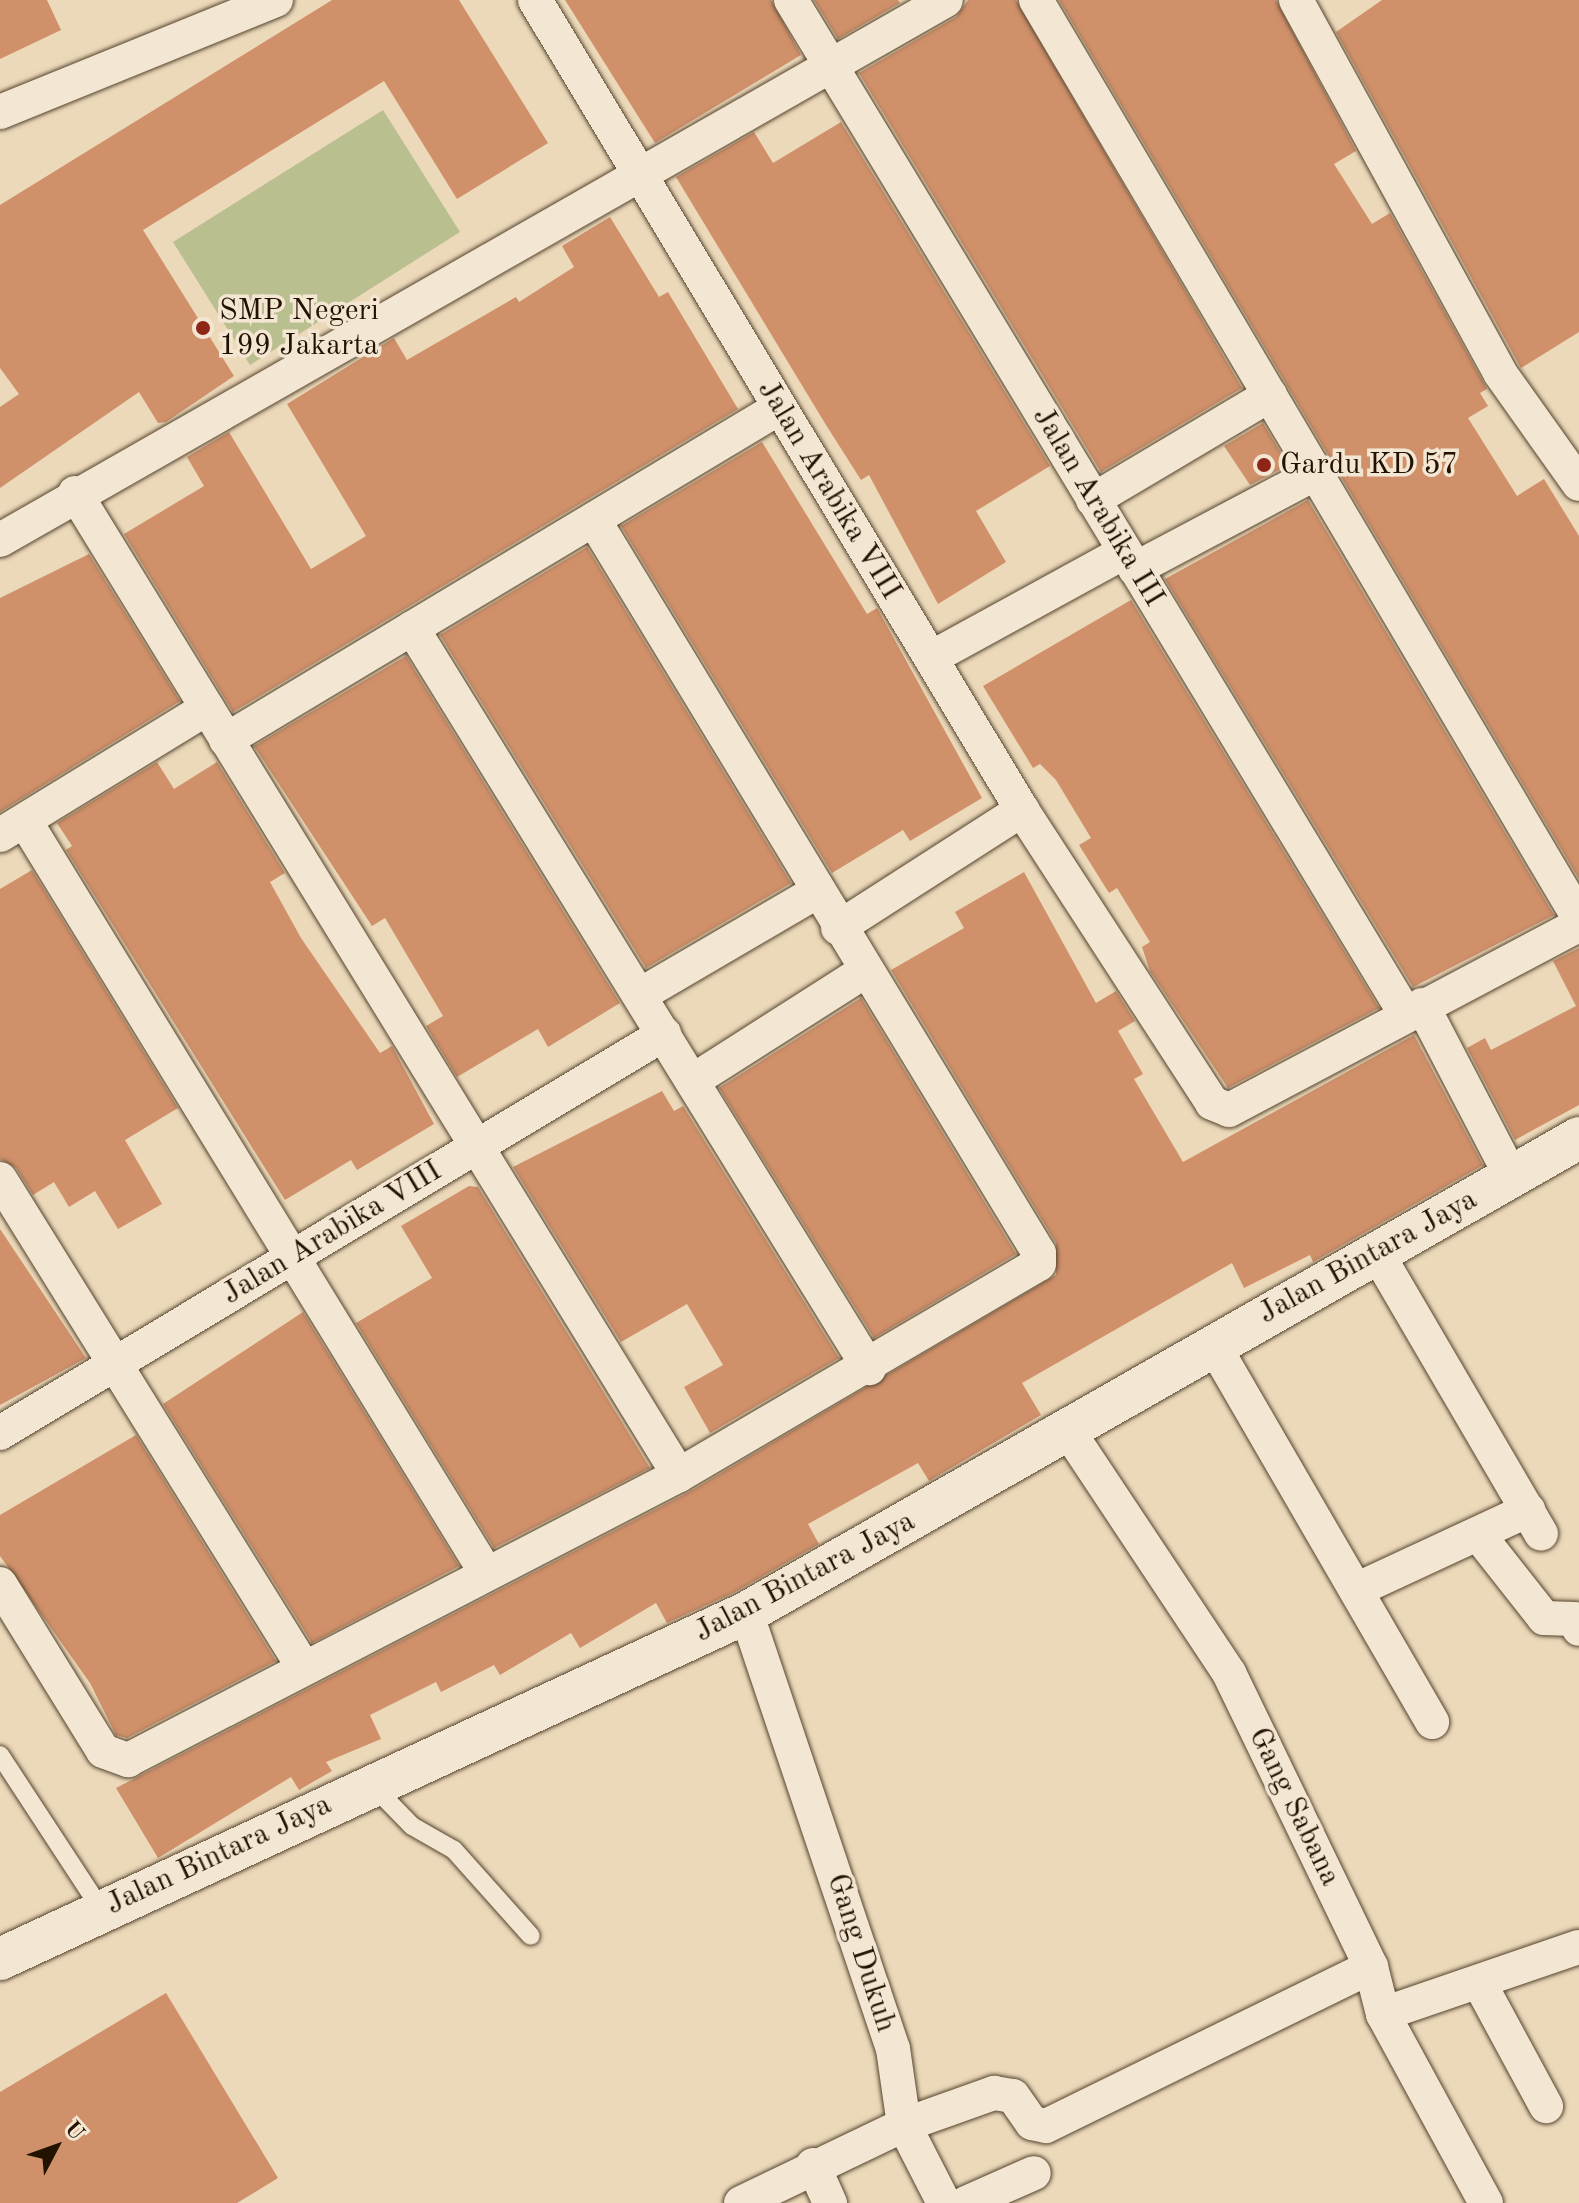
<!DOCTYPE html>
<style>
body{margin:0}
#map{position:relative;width:1579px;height:2203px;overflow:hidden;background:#ecd9ba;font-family:"Old Standard TT",serif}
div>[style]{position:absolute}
.green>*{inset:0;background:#b9bf8f}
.building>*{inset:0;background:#cf906a}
.roads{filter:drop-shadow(0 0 2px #55442e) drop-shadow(0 0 2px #55442e)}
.service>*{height:18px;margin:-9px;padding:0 9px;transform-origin:9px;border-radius:9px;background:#f3e6d2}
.minor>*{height:34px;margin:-17px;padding:0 17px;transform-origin:17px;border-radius:17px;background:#f3e6d2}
.tertiary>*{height:42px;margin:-21px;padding:0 21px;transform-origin:21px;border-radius:21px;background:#f3e6d2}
.dots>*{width:22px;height:22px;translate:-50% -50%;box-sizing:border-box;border:4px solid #f3e6d2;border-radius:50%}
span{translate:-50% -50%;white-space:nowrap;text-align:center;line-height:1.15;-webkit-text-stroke:7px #f3e6d2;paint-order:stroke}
.poi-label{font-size:30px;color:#231200}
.left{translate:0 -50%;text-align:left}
.street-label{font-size:30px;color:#231200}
.north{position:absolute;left:16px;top:2107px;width:80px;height:80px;-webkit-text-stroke:6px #f3e6d2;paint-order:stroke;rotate:49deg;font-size:22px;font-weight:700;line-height:32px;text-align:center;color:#231200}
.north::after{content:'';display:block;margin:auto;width:28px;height:36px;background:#231200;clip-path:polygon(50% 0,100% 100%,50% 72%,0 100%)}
</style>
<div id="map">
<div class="green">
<i style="clip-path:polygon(383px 110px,460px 232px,250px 365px,173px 242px)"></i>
</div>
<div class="building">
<i style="clip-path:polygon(0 0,47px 0,61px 30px,0 59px)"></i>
<i style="clip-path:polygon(332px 0,459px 0,548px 143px,457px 199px,384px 81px,143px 230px,234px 376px,166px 422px,158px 423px,139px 392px,0 488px,0 407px,19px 394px,0 368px,0 205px)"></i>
<i style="clip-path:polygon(565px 0,771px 0,801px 55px,655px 143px)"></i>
<i style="clip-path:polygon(814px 0,898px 0,900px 3px,838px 39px)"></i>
<i style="clip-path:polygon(968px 0,1016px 0,1242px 388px,1101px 472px,859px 73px,956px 17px)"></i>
<i style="clip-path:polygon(1059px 0,1276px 0,1356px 151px,1334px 164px,1372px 224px,1390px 213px,1487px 389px,1480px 393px,1488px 406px,1468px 418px,1517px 496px,1544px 479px,1579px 536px,1579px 879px)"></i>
<i style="clip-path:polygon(1382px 0,1579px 0,1579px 332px,1521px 368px,1336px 32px)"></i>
<i style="clip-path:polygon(841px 122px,1050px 466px,976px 511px,1006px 562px,938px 604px,869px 475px,861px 480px,826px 425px,676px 177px,754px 132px,773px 163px)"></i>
<i style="clip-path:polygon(610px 217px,659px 297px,668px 292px,738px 409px,233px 712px,124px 534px,204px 486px,187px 457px,229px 432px,311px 569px,366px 536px,287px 404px,394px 338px,407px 360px,516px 297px,519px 302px,574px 267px,562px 246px)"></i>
<i style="clip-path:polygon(1263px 423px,1288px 465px,1250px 485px,1224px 446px)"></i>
<i style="clip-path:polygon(762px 442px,867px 614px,877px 608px,982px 798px,910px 841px,903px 830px,832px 873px,621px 526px)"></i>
<i style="clip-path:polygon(1308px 500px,1554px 915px,1413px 987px,1165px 579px)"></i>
<i style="clip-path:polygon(587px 547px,791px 883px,646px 968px,440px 635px)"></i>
<i style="clip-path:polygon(89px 554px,180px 701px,0 812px,0 598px)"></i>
<i style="clip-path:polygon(1131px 600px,1379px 1008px,1228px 1088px,1150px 971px,1142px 947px,1150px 942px,1117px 888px,1109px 893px,1079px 845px,1091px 838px,1056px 780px,1040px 764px,1033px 768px,983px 686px)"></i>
<i style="clip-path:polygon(406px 656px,620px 1003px,548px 1047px,538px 1029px,457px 1077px,426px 1026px,443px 1016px,385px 918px,372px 926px,254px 746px)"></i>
<i style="clip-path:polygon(157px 762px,174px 789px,217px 762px,285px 873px,270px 882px,301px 938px,380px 1053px,392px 1046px,434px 1124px,357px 1170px,351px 1160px,285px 1200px,66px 850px,72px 846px,57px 823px)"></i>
<i style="clip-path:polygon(32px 870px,178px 1108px,125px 1140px,162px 1204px,118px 1229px,95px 1191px,69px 1207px,54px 1182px,33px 1195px,16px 1168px,0 1159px,0 889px)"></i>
<i style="clip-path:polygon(1024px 872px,1096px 1003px,1116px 991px,1135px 1021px,1118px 1031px,1143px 1074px,1134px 1079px,1183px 1162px,1414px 1035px,1483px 1165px,1313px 1262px,1310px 1255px,1244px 1288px,1232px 1263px,1022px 1383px,1041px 1415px,929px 1481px,918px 1463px,808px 1524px,819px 1544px,735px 1592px,667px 1623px,656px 1603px,580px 1648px,571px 1633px,500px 1675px,494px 1665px,441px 1692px,436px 1682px,370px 1715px,381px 1739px,326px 1762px,332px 1771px,299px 1790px,291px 1777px,158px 1858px,116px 1788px,689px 1492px,1056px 1275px,1056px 1243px,891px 970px,964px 928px,955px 912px)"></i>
<i style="clip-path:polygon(1579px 948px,1579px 1105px,1515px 1140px,1467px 1048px,1485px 1038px,1491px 1050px,1576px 1006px,1553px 961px)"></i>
<i style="clip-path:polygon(861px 998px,1016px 1254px,874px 1338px,719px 1088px)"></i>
<i style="clip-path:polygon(662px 1091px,674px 1111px,683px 1106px,839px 1358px,710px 1433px,684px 1387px,723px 1365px,687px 1304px,621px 1342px,513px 1167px)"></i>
<i style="clip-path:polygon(469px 1186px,478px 1187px,650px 1468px,494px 1548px,356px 1323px,432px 1278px,401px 1226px)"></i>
<i style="clip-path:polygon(0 1229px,86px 1358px,0 1405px)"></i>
<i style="clip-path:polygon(303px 1312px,459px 1566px,312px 1643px,163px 1404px)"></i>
<i style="clip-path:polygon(136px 1435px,276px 1661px,127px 1738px,116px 1735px,90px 1683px,0 1556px,0 1515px)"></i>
<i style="clip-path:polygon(166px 1993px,278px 2178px,237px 2203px,0 2203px,0 2092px)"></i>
</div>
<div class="roads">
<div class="service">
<i style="left:0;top:1755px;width:186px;rotate:56.8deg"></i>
<i style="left:372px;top:1785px;width:57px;rotate:45.7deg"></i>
<i style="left:412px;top:1826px;width:48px;rotate:29.7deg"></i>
<i style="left:454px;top:1850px;width:115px;rotate:48.2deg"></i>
</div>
<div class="minor">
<i style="left:535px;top:0;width:945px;rotate:58.98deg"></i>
<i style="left:1022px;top:810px;width:349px;rotate:57deg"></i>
<i style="left:1212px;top:1103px;width:18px;rotate:22deg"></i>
<i style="left:1229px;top:1110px;width:396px;rotate:-27.9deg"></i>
<i style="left:791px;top:0;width:1185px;rotate:58.78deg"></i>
<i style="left:1036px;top:0;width:1067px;rotate:59.4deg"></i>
<i style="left:1296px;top:0;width:425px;rotate:61.3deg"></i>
<i style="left:1500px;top:373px;width:136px;rotate:54.6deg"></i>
<i style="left:0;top:112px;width:298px;rotate:-22.1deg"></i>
<i style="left:75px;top:493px;width:1153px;rotate:58.41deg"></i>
<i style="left:1093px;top:500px;width:206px;rotate:-30.7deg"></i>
<i style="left:0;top:540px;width:1089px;rotate:-29.72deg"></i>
<i style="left:1135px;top:569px;width:205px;rotate:-27.9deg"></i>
<i style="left:412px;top:628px;width:870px;rotate:58.3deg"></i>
<i style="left:931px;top:658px;width:221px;rotate:-28.7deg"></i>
<i style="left:226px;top:740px;width:645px;rotate:-30.98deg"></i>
<i style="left:25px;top:821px;width:880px;rotate:58.48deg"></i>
<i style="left:0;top:835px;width:243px;rotate:-31.5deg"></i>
<i style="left:838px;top:928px;width:219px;rotate:-32.7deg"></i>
<i style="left:640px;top:995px;width:204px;rotate:-30.3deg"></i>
<i style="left:1422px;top:1005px;width:193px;rotate:62.5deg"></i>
<i style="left:694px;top:1080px;width:203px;rotate:-32.5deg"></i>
<i style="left:0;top:1179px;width:572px;rotate:58.14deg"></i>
<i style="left:1377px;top:1253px;width:325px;rotate:59.7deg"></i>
<i style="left:1213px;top:1344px;width:437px;rotate:59.9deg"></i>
<i style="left:1067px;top:1429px;width:293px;rotate:56.4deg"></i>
<i style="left:1229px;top:1673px;width:326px;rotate:64.2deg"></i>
<i style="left:1371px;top:1967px;width:49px;rotate:75.7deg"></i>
<i style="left:1383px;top:2014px;width:215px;rotate:61.4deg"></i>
<i style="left:0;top:1433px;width:775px;rotate:-31deg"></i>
<i style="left:1478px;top:1534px;width:107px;rotate:51.8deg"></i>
<i style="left:1544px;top:1618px;width:30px;rotate:2deg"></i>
<i style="left:1574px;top:1619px;width:11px;rotate:63deg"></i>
<i style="left:0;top:1584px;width:196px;rotate:58.3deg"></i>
<i style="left:103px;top:1751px;width:27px;rotate:20deg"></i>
<i style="left:128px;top:1760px;width:620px;rotate:-27.35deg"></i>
<i style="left:679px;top:1475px;width:417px;rotate:-30.4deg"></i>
<i style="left:1039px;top:1264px;width:11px;rotate:-90deg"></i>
<i style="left:1039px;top:1253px;width:858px;rotate:-121.26deg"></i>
<i style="left:1356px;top:1590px;width:190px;rotate:-24.9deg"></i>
<i style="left:1480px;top:1984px;width:139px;rotate:61.6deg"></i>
<i style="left:1383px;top:2014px;width:207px;rotate:-18.9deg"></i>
<i style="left:813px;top:2165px;width:42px;rotate:65.9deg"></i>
<i style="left:741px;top:2203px;width:181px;rotate:-25.6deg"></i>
<i style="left:904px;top:2125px;width:77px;rotate:-98.2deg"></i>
<i style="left:893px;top:2049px;width:460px;rotate:-108.6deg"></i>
<i style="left:944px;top:2203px;width:88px;rotate:-117.1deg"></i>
<i style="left:904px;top:2125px;width:96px;rotate:-19.6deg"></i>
<i style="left:994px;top:2093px;width:19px;rotate:9deg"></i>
<i style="left:1013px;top:2096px;width:33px;rotate:55deg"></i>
<i style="left:1032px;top:2123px;width:14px;rotate:12deg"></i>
<i style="left:1046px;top:2126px;width:362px;rotate:-26.1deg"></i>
<i style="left:966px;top:2203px;width:74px;rotate:-23.8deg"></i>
</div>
<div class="tertiary">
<i style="left:0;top:1959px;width:822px;rotate:-24.88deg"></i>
<i style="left:746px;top:1613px;width:959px;rotate:-29.69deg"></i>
</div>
</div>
<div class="dots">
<i style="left:203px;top:328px;background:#8f2418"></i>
<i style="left:1264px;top:465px;background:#8f2418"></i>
</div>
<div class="poi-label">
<span class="left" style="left:219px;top:328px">SMP Negeri<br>199 Jakarta</span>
<span class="left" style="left:1280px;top:465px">Gardu KD 57</span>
</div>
<div class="street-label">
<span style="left:829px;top:490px;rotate:59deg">Jalan Arabika VIII</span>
<span style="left:1098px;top:507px;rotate:59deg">Jalan Arabika III</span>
<span style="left:332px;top:1233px;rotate:-31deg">Jalan Arabika VIII</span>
<span style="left:1368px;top:1257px;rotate:-29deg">Jalan Bintara Jaya</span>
<span style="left:805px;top:1577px;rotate:-28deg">Jalan Bintara Jaya</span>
<span style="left:1294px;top:1807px;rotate:64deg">Gang Sabana</span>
<span style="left:219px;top:1855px;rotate:-25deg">Jalan Bintara Jaya</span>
<span style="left:861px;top:1953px;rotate:72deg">Gang Dukuh</span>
</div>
<div class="north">U</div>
</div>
